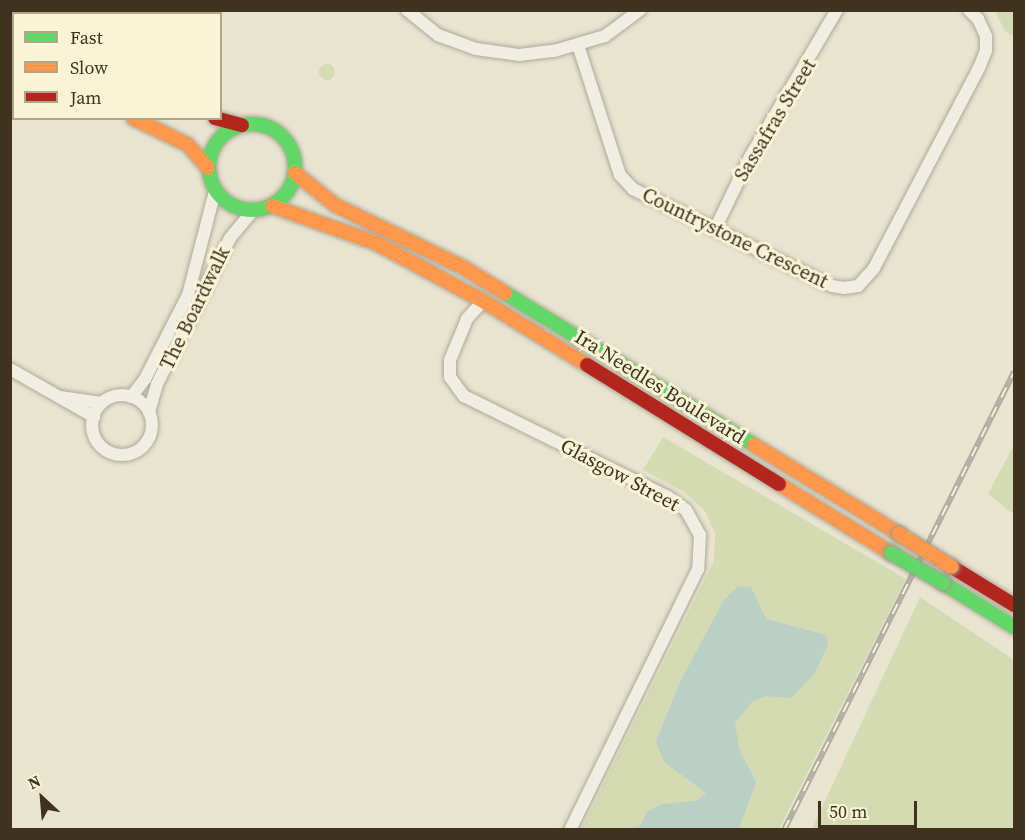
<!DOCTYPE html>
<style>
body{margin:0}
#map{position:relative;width:1025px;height:840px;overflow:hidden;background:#e8e4d0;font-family:"Source Serif 4",serif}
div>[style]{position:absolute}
.green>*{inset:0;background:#d4dab1}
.round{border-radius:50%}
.water>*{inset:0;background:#bacfc6}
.roads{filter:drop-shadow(0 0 2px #aea998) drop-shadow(0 0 2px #aea998)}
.street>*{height:12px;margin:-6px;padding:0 6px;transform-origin:6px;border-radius:6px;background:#f0ede2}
.street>.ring{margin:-6px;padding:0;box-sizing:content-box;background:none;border:12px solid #f0ede2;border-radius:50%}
.fast>*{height:14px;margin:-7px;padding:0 7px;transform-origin:7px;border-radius:7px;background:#63d668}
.fast>.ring{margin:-7px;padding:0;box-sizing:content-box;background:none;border:14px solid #63d668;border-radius:50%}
.slow>*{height:14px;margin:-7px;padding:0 7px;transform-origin:7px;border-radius:7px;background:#ff974d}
.jam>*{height:14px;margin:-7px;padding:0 7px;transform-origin:7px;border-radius:7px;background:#b3261e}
.rail>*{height:6px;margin-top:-3px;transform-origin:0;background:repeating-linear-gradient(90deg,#f9f4d6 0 11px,#afaca2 0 22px);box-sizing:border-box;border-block:2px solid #afaca2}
.bridges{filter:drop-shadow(0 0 2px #9d9888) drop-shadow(0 0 2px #9d9888)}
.fast-bridge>*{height:14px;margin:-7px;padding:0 7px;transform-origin:7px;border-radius:7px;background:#63d668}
.slow-bridge>*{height:14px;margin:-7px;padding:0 7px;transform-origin:7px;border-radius:7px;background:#ff974d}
span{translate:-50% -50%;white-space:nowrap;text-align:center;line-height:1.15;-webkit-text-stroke:6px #f9f4d6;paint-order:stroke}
.street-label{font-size:20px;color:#3f321e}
.frame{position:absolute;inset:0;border:12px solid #3f321e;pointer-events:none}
.legend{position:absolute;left:12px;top:12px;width:210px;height:108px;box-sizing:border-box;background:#f9f4d6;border:2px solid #afa68c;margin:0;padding:8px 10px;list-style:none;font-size:18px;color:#3f321e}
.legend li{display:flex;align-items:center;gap:12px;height:30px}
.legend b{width:30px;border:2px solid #afa68c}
.north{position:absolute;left:12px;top:768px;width:60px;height:60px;-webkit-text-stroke:4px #f9f4d6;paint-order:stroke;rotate:334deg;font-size:16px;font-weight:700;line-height:24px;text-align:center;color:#3f321e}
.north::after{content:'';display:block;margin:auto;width:21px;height:27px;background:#3f321e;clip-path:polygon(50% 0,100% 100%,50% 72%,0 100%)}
.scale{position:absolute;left:818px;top:801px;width:99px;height:27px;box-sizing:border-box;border:3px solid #3f321e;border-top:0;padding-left:8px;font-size:18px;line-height:21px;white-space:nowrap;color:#3f321e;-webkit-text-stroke:4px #f9f4d6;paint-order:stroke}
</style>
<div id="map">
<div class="green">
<i style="clip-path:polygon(995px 11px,1014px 11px,1014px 37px,1005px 31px)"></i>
<i class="round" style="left:319px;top:64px;width:16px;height:16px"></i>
<i style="clip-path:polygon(663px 437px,906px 579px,779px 829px,581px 830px,714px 561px,715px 534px,705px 511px,684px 492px,643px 470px)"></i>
<i style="clip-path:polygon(1014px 445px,1014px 512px,1012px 513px,988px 494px)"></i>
<i style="clip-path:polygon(920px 597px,1014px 660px,1014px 829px,812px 829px)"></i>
</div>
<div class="water">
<i style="clip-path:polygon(738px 586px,751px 587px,766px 619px,826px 635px,828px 644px,815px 673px,791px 698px,766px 696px,752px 702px,735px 723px,739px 749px,756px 782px,739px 829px,625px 829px,640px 826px,647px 812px,661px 804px,696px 801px,706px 793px,664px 762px,656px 741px,680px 682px,724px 600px)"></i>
</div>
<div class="roads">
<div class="street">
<i style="left:407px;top:10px;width:40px;rotate:39deg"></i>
<i style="left:438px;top:35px;width:40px;rotate:20.2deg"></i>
<i style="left:476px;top:49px;width:43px;rotate:7.9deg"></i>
<i style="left:519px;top:55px;width:35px;rotate:-7deg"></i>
<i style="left:554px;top:51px;width:53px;rotate:-16.4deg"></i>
<i style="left:605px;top:36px;width:44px;rotate:-36.6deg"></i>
<i style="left:578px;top:45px;width:137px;rotate:72.1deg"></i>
<i style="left:620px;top:175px;width:19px;rotate:47deg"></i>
<i style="left:633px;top:189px;width:221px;rotate:26deg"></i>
<i style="left:832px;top:286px;width:12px;rotate:9deg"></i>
<i style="left:844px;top:288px;width:14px;rotate:-8deg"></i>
<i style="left:858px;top:286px;width:24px;rotate:-48deg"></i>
<i style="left:874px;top:268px;width:226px;rotate:-62.3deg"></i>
<i style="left:979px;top:68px;width:18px;rotate:-68deg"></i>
<i style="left:986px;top:51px;width:15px;rotate:-90deg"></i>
<i style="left:986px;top:36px;width:19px;rotate:-115deg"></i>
<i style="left:978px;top:19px;width:13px;rotate:-135deg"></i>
<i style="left:715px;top:229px;width:80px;rotate:-64.1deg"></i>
<i style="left:750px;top:157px;width:171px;rotate:-59.4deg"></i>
<i style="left:483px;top:301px;width:24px;rotate:132deg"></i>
<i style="left:467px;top:319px;width:44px;rotate:112.5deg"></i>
<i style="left:450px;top:360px;width:17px;rotate:90deg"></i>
<i style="left:450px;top:377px;width:24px;rotate:54deg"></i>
<i style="left:464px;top:396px;width:228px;rotate:26.3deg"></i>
<i style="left:668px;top:497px;width:22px;rotate:36deg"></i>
<i style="left:686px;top:510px;width:29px;rotate:61deg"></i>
<i style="left:700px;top:535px;width:34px;rotate:93deg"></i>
<i style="left:698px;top:569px;width:291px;rotate:116.1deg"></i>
<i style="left:10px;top:369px;width:97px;rotate:29.7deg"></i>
<i class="ring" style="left:92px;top:395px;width:48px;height:48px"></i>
<i style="left:60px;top:397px;width:42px;rotate:8.1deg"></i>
<i style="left:131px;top:397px;width:23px;rotate:-52deg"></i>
<i style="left:145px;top:379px;width:94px;rotate:-62.9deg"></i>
<i style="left:188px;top:295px;width:107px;rotate:-75.4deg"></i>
<i style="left:149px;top:412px;width:29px;rotate:-74deg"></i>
<i style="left:157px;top:384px;width:163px;rotate:-63.4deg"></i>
<i style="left:230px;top:238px;width:35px;rotate:-50deg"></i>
</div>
<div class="fast">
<i style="left:10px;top:41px;width:4px;rotate:27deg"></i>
<i style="left:10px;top:63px;width:4px;rotate:14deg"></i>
<i class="ring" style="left:209px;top:124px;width:72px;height:72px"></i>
<i style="left:505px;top:293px;width:292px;rotate:31.4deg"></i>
<i style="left:943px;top:583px;width:84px;rotate:31.8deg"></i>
</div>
<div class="slow">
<i style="left:133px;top:118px;width:61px;rotate:26.1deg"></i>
<i style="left:188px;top:145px;width:30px;rotate:49deg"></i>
<i style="left:295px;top:173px;width:51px;rotate:38.7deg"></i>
<i style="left:335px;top:205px;width:144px;rotate:26deg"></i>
<i style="left:464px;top:268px;width:48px;rotate:31.4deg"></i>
<i style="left:272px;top:206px;width:110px;rotate:19.6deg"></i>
<i style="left:376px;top:243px;width:122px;rotate:28.5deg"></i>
<i style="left:483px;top:301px;width:122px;rotate:31.6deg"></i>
<i style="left:754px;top:445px;width:170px;rotate:31.5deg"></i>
<i style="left:779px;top:484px;width:132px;rotate:31.6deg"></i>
</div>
<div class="jam">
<i style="left:215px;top:118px;width:28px;rotate:15deg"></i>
<i style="left:587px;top:365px;width:226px;rotate:31.8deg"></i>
<i style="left:952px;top:567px;width:73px;rotate:31.5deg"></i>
</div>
</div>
<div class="rail">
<i style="left:784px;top:830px;width:513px;rotate:-63.33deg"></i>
</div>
<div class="bridges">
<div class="fast-bridge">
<i style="left:891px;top:553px;width:60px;rotate:30deg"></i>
</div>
<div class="slow-bridge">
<i style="left:899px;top:534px;width:62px;rotate:31.9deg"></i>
</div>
</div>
<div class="street-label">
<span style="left:775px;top:120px;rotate:-59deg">Sassafras Street</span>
<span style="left:735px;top:238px;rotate:26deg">Countrystone Crescent</span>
<span style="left:195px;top:308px;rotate:-64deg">The Boardwalk</span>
<span style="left:660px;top:387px;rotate:32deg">Ira Needles Boulevard</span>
<span style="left:620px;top:475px;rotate:28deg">Glasgow Street</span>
</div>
<div class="frame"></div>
<ul class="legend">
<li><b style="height:8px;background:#63d668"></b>Fast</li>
<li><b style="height:8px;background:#ff974d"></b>Slow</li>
<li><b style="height:8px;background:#b3261e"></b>Jam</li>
</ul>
<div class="north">N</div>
<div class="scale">50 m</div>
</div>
